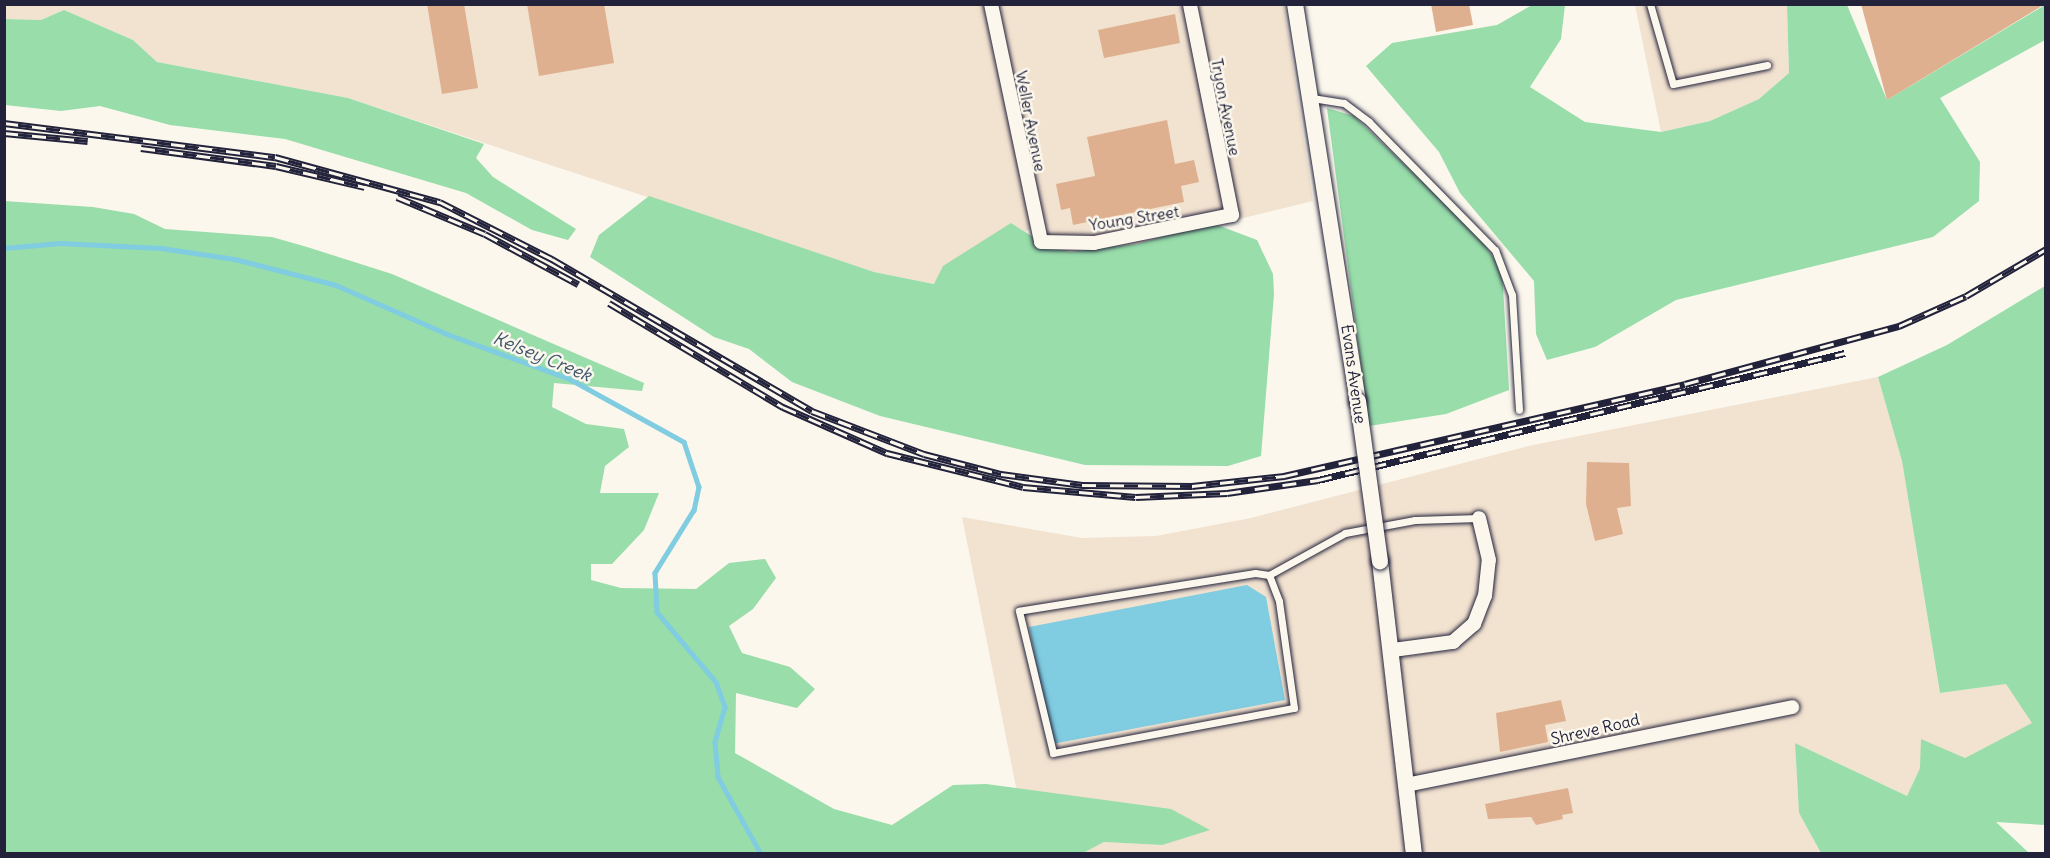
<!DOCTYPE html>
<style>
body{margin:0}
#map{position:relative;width:2050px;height:858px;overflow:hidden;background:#fbf7ec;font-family:Delius,sans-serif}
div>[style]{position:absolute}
.built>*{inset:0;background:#f2e2d0}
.green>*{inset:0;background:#98ddaa}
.water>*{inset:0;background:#80cce0}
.stream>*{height:4.5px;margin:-2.25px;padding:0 2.25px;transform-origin:2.25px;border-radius:2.25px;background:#80cce0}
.building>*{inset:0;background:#deb08f}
.roads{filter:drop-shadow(0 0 2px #22223b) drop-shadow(0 0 2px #22223b)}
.service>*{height:7px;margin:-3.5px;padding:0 3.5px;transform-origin:3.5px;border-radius:3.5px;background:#fbf7ec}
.minor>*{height:14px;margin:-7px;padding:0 7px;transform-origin:7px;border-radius:7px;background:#fbf7ec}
.tertiary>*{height:16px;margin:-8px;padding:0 8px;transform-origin:8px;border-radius:8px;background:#fbf7ec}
.rail>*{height:7px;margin-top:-3.5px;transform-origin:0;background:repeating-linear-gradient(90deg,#fbf7ec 0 14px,#22223b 0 28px);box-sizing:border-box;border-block:2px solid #22223b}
.bridges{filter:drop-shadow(0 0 2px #22223b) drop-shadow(0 0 2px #22223b)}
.tertiary-bridge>*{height:16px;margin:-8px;padding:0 8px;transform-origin:8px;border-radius:8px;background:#fbf7ec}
span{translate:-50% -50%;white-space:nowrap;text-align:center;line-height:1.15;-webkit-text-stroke:5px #fbf7ec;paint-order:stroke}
.street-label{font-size:16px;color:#22223b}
.water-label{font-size:18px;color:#3e556d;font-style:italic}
.frame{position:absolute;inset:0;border:6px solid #22223b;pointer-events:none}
</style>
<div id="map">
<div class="built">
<i style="clip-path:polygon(5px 4px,1284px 5px,1313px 201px,1137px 244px,1070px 252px,1050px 245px,1044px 219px,1025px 232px,1011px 223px,935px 284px,874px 272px,348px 98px,157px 62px,133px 40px,64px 10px,41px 20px,5px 19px)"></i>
<i style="clip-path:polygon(1635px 5px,1787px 5px,1789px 73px,1759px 99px,1710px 121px,1661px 132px)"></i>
<i style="clip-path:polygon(1878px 377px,1902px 461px,1940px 693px,2006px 684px,2033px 723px,1965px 758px,1920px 768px,1907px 796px,1795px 743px,1799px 813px,1821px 853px,1081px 853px,1104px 842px,1162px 845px,1101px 803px,1017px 792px,962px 517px,1082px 538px,1156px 536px,1251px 518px,1533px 445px)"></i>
</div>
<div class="green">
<i style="clip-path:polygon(1532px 5px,1565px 5px,1561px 39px,1530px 87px,1585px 122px,1661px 132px,1710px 121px,1759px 99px,1789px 73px,1787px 5px,1847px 5px,1887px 100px,2045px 5px,2045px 40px,1940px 98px,1980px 162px,1979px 201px,1933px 237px,1676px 300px,1595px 347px,1547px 360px,1536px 334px,1534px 281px,1460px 193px,1439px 152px,1366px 66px,1392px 43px,1497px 25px)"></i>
<i style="clip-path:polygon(64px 10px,133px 40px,157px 62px,348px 98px,484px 144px,476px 158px,493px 177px,576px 229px,568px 240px,532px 230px,466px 193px,285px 139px,170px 125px,100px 106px,61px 111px,5px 105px,5px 19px,41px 20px)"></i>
<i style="clip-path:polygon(1327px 108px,1354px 116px,1478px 235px,1502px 270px,1509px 390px,1446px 414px,1369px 426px)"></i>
<i style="clip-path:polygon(649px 196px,874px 272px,934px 284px,943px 266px,1011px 223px,1041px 242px,1070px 252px,1137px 244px,1212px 223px,1257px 240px,1273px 274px,1274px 294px,1261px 456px,1228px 466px,1085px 465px,880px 416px,792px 382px,749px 349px,714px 337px,590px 257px,599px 235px)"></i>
<i style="clip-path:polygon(4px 201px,93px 207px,134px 214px,165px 229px,272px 237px,307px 247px,392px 274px,644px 383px,642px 391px,554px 383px,552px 407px,586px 424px,624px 429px,629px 447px,605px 466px,600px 493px,659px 493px,644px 530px,612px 564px,591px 564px,591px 580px,621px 588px,696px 589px,729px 563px,765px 559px,776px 578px,753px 609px,729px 626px,742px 653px,790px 667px,815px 689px,797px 708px,736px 693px,735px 753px,834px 809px,892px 825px,953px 785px,986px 784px,1171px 809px,1210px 830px,1162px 845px,1104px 842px,1081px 854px,5px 853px)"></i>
<i style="clip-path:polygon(2045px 286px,2045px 825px,1996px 822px,2029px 853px,1821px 853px,1799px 813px,1795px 743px,1907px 796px,1920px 768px,1921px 739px,1965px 758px,2032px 723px,2006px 684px,1940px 693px,1902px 461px,1878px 377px,1947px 345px)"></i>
</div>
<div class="water">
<i style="clip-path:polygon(1247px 585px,1266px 597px,1285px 700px,1052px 744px,1029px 627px)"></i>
</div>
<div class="stream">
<i style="left:4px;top:248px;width:56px;rotate:-5.1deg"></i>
<i style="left:60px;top:243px;width:101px;rotate:2.8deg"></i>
<i style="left:161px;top:248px;width:75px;rotate:8.5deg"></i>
<i style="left:235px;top:259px;width:104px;rotate:14.4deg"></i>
<i style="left:336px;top:285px;width:121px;rotate:23.8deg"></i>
<i style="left:447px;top:334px;width:131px;rotate:20.1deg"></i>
<i style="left:570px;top:379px;width:130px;rotate:28.9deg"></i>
<i style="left:684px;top:442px;width:47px;rotate:71.6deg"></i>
<i style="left:699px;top:487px;width:24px;rotate:102deg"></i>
<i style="left:694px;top:510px;width:74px;rotate:121.8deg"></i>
<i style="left:655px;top:573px;width:39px;rotate:87deg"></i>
<i style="left:657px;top:612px;width:92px;rotate:49.9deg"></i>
<i style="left:716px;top:682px;width:27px;rotate:70deg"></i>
<i style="left:725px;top:707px;width:36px;rotate:106deg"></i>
<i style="left:715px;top:742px;width:35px;rotate:85deg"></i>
<i style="left:718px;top:777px;width:88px;rotate:60.8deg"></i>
</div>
<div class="building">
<i style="clip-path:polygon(427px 4px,464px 4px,478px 88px,442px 94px)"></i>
<i style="clip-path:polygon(527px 4px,604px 4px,614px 63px,539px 76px)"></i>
<i style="clip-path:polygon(1431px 4px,1469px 4px,1473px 25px,1436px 32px)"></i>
<i style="clip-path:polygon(1861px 4px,2045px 4px,1887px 100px)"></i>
<i style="clip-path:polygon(1175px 14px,1180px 43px,1104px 58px,1098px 30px)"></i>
<i style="clip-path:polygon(1167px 120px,1175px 164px,1194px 160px,1199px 182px,1181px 186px,1184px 202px,1073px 225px,1070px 208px,1061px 210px,1056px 184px,1095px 176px,1087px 137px)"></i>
<i style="clip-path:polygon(1587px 462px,1629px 463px,1631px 506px,1617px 508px,1623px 534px,1595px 541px,1586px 504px)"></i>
<i style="clip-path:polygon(1561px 700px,1566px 721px,1545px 725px,1548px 742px,1500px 752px,1496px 713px)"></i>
<i style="clip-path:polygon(1568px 788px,1573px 813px,1562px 815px,1563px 819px,1536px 825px,1531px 817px,1488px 819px,1485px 804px)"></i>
</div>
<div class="roads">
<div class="service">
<i style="left:1650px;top:4px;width:83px;rotate:74deg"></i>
<i style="left:1673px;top:84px;width:96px;rotate:-11.4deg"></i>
<i style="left:1312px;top:98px;width:32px;rotate:9deg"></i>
<i style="left:1344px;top:103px;width:31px;rotate:37deg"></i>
<i style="left:1369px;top:122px;width:180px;rotate:45.5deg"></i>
<i style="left:1495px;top:250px;width:48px;rotate:69.3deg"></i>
<i style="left:1512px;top:295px;width:115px;rotate:86.5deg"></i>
<i style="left:1269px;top:575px;width:14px;rotate:-172deg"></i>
<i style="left:1255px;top:573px;width:239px;rotate:170.9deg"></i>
<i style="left:1019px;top:611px;width:146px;rotate:76.5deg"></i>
<i style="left:1053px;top:753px;width:245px;rotate:-10.6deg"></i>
<i style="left:1294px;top:708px;width:108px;rotate:-98deg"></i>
<i style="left:1279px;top:601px;width:28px;rotate:-111deg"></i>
<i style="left:1269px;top:575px;width:87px;rotate:-28.9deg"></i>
<i style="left:1345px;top:533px;width:71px;rotate:-10.5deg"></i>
<i style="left:1415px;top:520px;width:64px;rotate:-1.8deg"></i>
</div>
<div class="minor">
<i style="left:991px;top:4px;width:243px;rotate:78.1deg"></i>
<i style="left:1041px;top:242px;width:53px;rotate:1.1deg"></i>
<i style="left:1094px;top:243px;width:141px;rotate:-11.5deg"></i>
<i style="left:1232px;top:215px;width:215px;rotate:-101.3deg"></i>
<i style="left:1393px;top:650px;width:61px;rotate:-7.6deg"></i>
<i style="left:1453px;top:642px;width:28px;rotate:-41deg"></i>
<i style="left:1474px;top:624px;width:30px;rotate:-69deg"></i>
<i style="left:1485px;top:596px;width:36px;rotate:-84deg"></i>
<i style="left:1489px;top:560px;width:43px;rotate:-103.4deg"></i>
<i style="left:1406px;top:785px;width:394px;rotate:-11.4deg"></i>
</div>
<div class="tertiary">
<i style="left:1295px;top:4px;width:402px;rotate:81deg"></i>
<i style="left:1380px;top:561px;width:295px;rotate:83.4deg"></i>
</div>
</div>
<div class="rail">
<i style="left:4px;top:123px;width:273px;rotate:7.2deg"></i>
<i style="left:275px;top:157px;width:171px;rotate:15.3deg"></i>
<i style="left:440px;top:202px;width:126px;rotate:27deg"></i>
<i style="left:552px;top:259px;width:301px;rotate:30.3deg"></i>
<i style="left:812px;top:411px;width:120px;rotate:21deg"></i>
<i style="left:924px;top:454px;width:80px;rotate:14.6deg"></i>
<i style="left:1001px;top:474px;width:82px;rotate:7.7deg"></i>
<i style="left:1082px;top:485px;width:110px;rotate:0.5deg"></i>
<i style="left:1192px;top:486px;width:93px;rotate:-6.2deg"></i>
<i style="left:1284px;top:476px;width:411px;rotate:-12.9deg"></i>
<i style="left:1685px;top:384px;width:222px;rotate:-15.2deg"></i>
<i style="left:1899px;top:326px;width:73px;rotate:-24.1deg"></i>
<i style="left:1966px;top:296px;width:93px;rotate:-30.4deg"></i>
<i style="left:4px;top:133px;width:84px;rotate:5.4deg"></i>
<i style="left:141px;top:148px;width:136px;rotate:7.6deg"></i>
<i style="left:276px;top:166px;width:91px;rotate:13.3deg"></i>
<i style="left:397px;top:197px;width:95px;rotate:22.8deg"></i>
<i style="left:485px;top:234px;width:106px;rotate:28.3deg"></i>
<i style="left:609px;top:303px;width:203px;rotate:30.9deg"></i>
<i style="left:783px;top:407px;width:114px;rotate:23.9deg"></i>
<i style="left:887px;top:453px;width:140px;rotate:14deg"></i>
<i style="left:1023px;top:487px;width:113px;rotate:5.1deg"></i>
<i style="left:1136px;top:497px;width:91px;rotate:-2.5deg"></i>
<i style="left:1227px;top:493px;width:92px;rotate:-8.1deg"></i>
<i style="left:1318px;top:480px;width:542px;rotate:-13.55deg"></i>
</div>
<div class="bridges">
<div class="tertiary-bridge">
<i style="left:1358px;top:401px;width:162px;rotate:82.2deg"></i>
</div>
</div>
<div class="street-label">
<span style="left:1226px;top:107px;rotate:79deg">Tryon Avenue</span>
<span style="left:1031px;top:121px;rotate:79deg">Weller Avenue</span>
<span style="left:1134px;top:218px;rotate:-9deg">Young Street</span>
<span style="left:1354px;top:374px;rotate:82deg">Evans Avenue</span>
<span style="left:1595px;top:729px;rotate:-13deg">Shreve Road</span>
</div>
<div class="water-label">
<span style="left:542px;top:357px;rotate:22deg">Kelsey Creek</span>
</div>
<div class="frame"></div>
</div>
